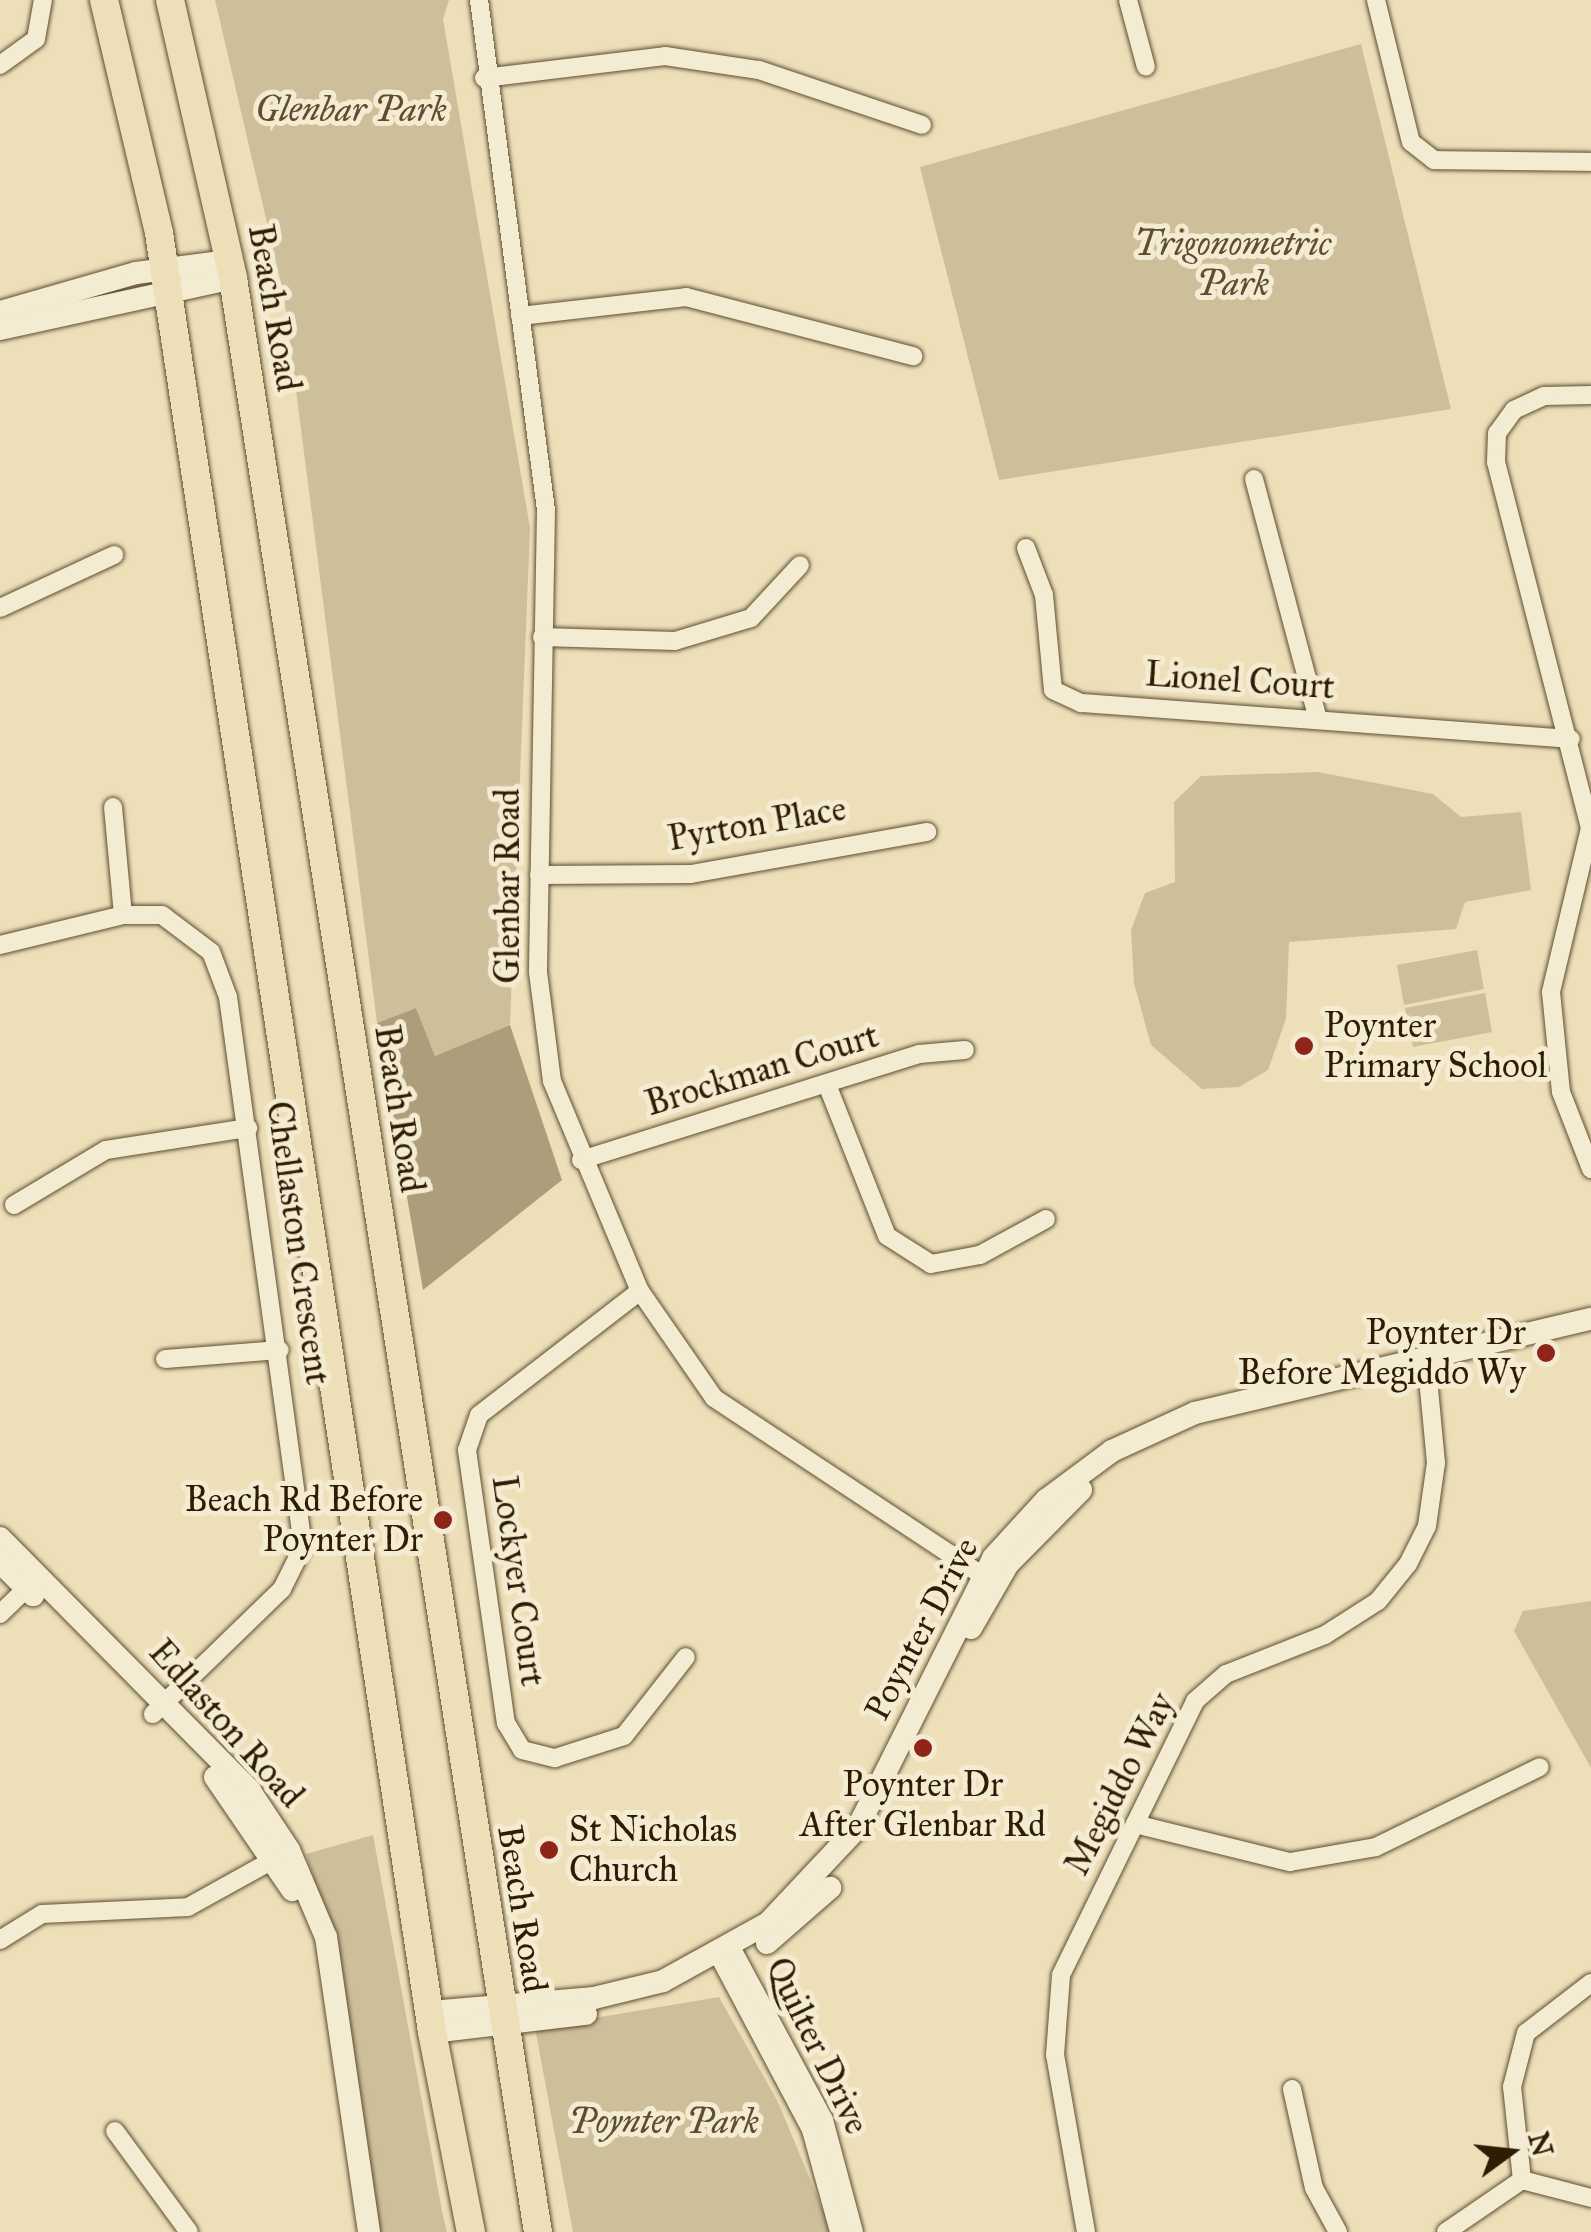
<!DOCTYPE html>
<style>
body{margin:0}
#map{position:relative;width:1591px;height:2232px;overflow:hidden;background:#ede0b9;font-family:"IM FELL Great Primer",serif}
div>[style]{position:absolute}
.green>*{inset:0;background:#cdbf9a}
.water>*{inset:0;background:#ad9d7b}
.roads{filter:drop-shadow(0 0 2px #5f4d30) drop-shadow(0 0 2px #5f4d30)}
.minor>*{height:18px;margin:-9px;padding:0 9px;transform-origin:9px;border-radius:9px;background:#f3ebd2}
.tertiary>*{height:22px;margin:-11px;padding:0 11px;transform-origin:11px;border-radius:11px;background:#f3ebd2}
.primary>*{height:28px;margin:-14px;padding:0 14px;transform-origin:14px;border-radius:14px;background:#ede0b9}
.dots>*{width:28px;height:28px;translate:-50% -50%;box-sizing:border-box;border:5px solid #f3ebd2;border-radius:50%}
span{translate:-50% -50%;white-space:nowrap;text-align:center;line-height:1.15;-webkit-text-stroke:10px #f3ebd2;paint-order:stroke}
.park-label{font-size:35px;color:#5f4d30;font-style:italic}
.street-label{font-size:35px;color:#301c02}
.poi-label{font-size:35px;color:#301c02}
.left{translate:0 -50%;text-align:left}
.right{translate:-100% -50%;text-align:right}
.north{position:absolute;left:1461px;top:2102px;width:100px;height:100px;-webkit-text-stroke:8px #f3ebd2;paint-order:stroke;rotate:75deg;font-size:28px;font-weight:700;line-height:40px;text-align:center;color:#301c02}
.north::after{content:'';display:block;margin:auto;width:35px;height:45px;background:#301c02;clip-path:polygon(50% 0,100% 100%,50% 72%,0 100%)}
</style>
<div id="map">
<div class="green">
<i style="clip-path:polygon(215px 0,449px 0,443px 19px,530px 528px,510px 1025px,435px 1056px,416px 1008px,377px 1023px,284px 296px)"></i>
<i style="clip-path:polygon(1361px 44px,1451px 409px,999px 480px,920px 167px)"></i>
<i style="clip-path:polygon(1318px 772px,1433px 794px,1461px 817px,1521px 812px,1531px 890px,1465px 902px,1456px 929px,1289px 942px,1286px 1019px,1268px 1070px,1239px 1087px,1202px 1089px,1151px 1045px,1134px 983px,1131px 930px,1145px 893px,1175px 882px,1174px 802px,1201px 776px)"></i>
<i style="clip-path:polygon(1477px 950px,1484px 989px,1404px 1005px,1397px 965px)"></i>
<i style="clip-path:polygon(1485px 993px,1492px 1032px,1413px 1047px,1405px 1008px)"></i>
<i style="clip-path:polygon(1591px 1601px,1591px 1768px,1514px 1631px,1523px 1611px)"></i>
<i style="clip-path:polygon(373px 1835px,443px 2216px,447px 2232px,377px 2232px,336px 1947px,306px 1854px)"></i>
<i style="clip-path:polygon(719px 1997px,778px 2102px,832px 2232px,573px 2232px,535px 2028px)"></i>
</div>
<div class="water">
<i style="clip-path:polygon(416px 1008px,435px 1056px,510px 1025px,562px 1180px,423px 1290px,377px 1023px)"></i>
</div>
<div class="roads">
<div class="minor">
<i style="left:479px;top:0;width:514px;rotate:82.52deg"></i>
<i style="left:546px;top:510px;width:462px;rotate:91deg"></i>
<i style="left:538px;top:972px;width:110px;rotate:82.7deg"></i>
<i style="left:552px;top:1081px;width:228px;rotate:67.3deg"></i>
<i style="left:640px;top:1291px;width:130px;rotate:55.3deg"></i>
<i style="left:714px;top:1398px;width:335px;rotate:33.5deg"></i>
<i style="left:1128px;top:0;width:69px;rotate:75deg"></i>
<i style="left:1376px;top:0;width:146px;rotate:76.2deg"></i>
<i style="left:1411px;top:142px;width:29px;rotate:38deg"></i>
<i style="left:1434px;top:160px;width:157px;rotate:0.7deg"></i>
<i style="left:0;top:65px;width:44px;rotate:-35.8deg"></i>
<i style="left:36px;top:39px;width:40px;rotate:-80deg"></i>
<i style="left:484px;top:78px;width:182px;rotate:-6.9deg"></i>
<i style="left:665px;top:56px;width:95px;rotate:8.5deg"></i>
<i style="left:759px;top:70px;width:172px;rotate:18.6deg"></i>
<i style="left:520px;top:316px;width:167px;rotate:-6.5deg"></i>
<i style="left:686px;top:297px;width:235px;rotate:14.6deg"></i>
<i style="left:1591px;top:395px;width:47px;rotate:178.8deg"></i>
<i style="left:1544px;top:396px;width:33px;rotate:155deg"></i>
<i style="left:1514px;top:410px;width:29px;rotate:126deg"></i>
<i style="left:1497px;top:433px;width:29px;rotate:92deg"></i>
<i style="left:1496px;top:462px;width:378px;rotate:75.6deg"></i>
<i style="left:1590px;top:828px;width:169px;rotate:103.4deg"></i>
<i style="left:1551px;top:992px;width:100px;rotate:84.3deg"></i>
<i style="left:1561px;top:1092px;width:83px;rotate:68.7deg"></i>
<i style="left:1254px;top:479px;width:248px;rotate:75.1deg"></i>
<i style="left:1026px;top:548px;width:50px;rotate:69deg"></i>
<i style="left:1044px;top:595px;width:95px;rotate:84.6deg"></i>
<i style="left:1053px;top:690px;width:31px;rotate:25deg"></i>
<i style="left:1081px;top:703px;width:491px;rotate:4.2deg"></i>
<i style="left:0;top:608px;width:126px;rotate:-24.9deg"></i>
<i style="left:542px;top:637px;width:133px;rotate:1.7deg"></i>
<i style="left:675px;top:641px;width:79px;rotate:-16.8deg"></i>
<i style="left:751px;top:618px;width:72px;rotate:-47.2deg"></i>
<i style="left:113px;top:807px;width:108px;rotate:84.7deg"></i>
<i style="left:539px;top:875px;width:152px;rotate:-0.4deg"></i>
<i style="left:691px;top:874px;width:240px;rotate:-10.1deg"></i>
<i style="left:0;top:945px;width:127px;rotate:-13.7deg"></i>
<i style="left:123px;top:915px;width:39px"></i>
<i style="left:162px;top:915px;width:61px;rotate:37.1deg"></i>
<i style="left:211px;top:952px;width:48px;rotate:69.3deg"></i>
<i style="left:228px;top:997px;width:555px;rotate:82.23deg"></i>
<i style="left:303px;top:1547px;width:47px;rotate:116.6deg"></i>
<i style="left:282px;top:1589px;width:180px;rotate:135.9deg"></i>
<i style="left:828px;top:1087px;width:160px;rotate:68.4deg"></i>
<i style="left:887px;top:1236px;width:52px;rotate:32.5deg"></i>
<i style="left:931px;top:1264px;width:50px;rotate:-10.4deg"></i>
<i style="left:980px;top:1255px;width:75px;rotate:-28.6deg"></i>
<i style="left:581px;top:1160px;width:354px;rotate:-17.4deg"></i>
<i style="left:919px;top:1054px;width:46px;rotate:-5deg"></i>
<i style="left:14px;top:1205px;width:107px;rotate:-30.9deg"></i>
<i style="left:106px;top:1150px;width:144px;rotate:-8.8deg"></i>
<i style="left:640px;top:1291px;width:203px;rotate:142.4deg"></i>
<i style="left:479px;top:1415px;width:37px;rotate:109deg"></i>
<i style="left:467px;top:1450px;width:276px;rotate:81.9deg"></i>
<i style="left:506px;top:1723px;width:31px;rotate:59deg"></i>
<i style="left:522px;top:1750px;width:34px;rotate:14deg"></i>
<i style="left:555px;top:1758px;width:72px;rotate:-17.7deg"></i>
<i style="left:624px;top:1736px;width:100px;rotate:-51.9deg"></i>
<i style="left:165px;top:1359px;width:115px;rotate:-4.5deg"></i>
<i style="left:0;top:1614px;width:47px;rotate:-44.1deg"></i>
<i style="left:1135px;top:1824px;width:160px;rotate:13.8deg"></i>
<i style="left:1290px;top:1862px;width:87px;rotate:-9.9deg"></i>
<i style="left:1376px;top:1847px;width:182px;rotate:-26deg"></i>
<i style="left:0;top:1940px;width:49px;rotate:-31.8deg"></i>
<i style="left:42px;top:1914px;width:146px;rotate:-2.7deg"></i>
<i style="left:188px;top:1907px;width:107px;rotate:-29deg"></i>
<i style="left:732px;top:1949px;width:194px;rotate:61.7deg"></i>
<i style="left:824px;top:2120px;width:116px;rotate:75deg"></i>
<i style="left:719px;top:1956px;width:197px;rotate:62.1deg"></i>
<i style="left:811px;top:2130px;width:106px;rotate:74.6deg"></i>
<i style="left:1292px;top:2089px;width:101px;rotate:77.5deg"></i>
<i style="left:1314px;top:2188px;width:50px;rotate:61.4deg"></i>
<i style="left:115px;top:2131px;width:125px;rotate:53.8deg"></i>
<i style="left:1522px;top:2180px;width:94px;rotate:-96.1deg"></i>
<i style="left:1512px;top:2087px;width:56px;rotate:-75.5deg"></i>
<i style="left:1526px;top:2033px;width:82px;rotate:-37.6deg"></i>
<i style="left:1086px;top:2232px;width:180px;rotate:-99.9deg"></i>
<i style="left:1055px;top:2055px;width:80px;rotate:-85.7deg"></i>
<i style="left:1061px;top:1975px;width:305px;rotate:-63.9deg"></i>
<i style="left:1195px;top:1701px;width:41px;rotate:-41.1deg"></i>
<i style="left:1226px;top:1674px;width:106px;rotate:-21.5deg"></i>
<i style="left:1325px;top:1635px;width:63px;rotate:-32.7deg"></i>
<i style="left:1378px;top:1601px;width:48px;rotate:-51deg"></i>
<i style="left:1408px;top:1564px;width:42px;rotate:-63.4deg"></i>
<i style="left:1427px;top:1526px;width:64px;rotate:-81.9deg"></i>
<i style="left:1436px;top:1463px;width:105px;rotate:-95.4deg"></i>
<i style="left:1446px;top:2232px;width:92px;rotate:-34.4deg"></i>
<i style="left:1522px;top:2180px;width:71px;rotate:14.6deg"></i>
</div>
<div class="tertiary">
<i style="left:0;top:312px;width:141px;rotate:-16deg"></i>
<i style="left:136px;top:273px;width:94px;rotate:-7.4deg"></i>
<i style="left:0;top:329px;width:239px;rotate:-12.3deg"></i>
<i style="left:0;top:1538px;width:356px;rotate:45.3deg"></i>
<i style="left:250px;top:1791px;width:71px;rotate:56.5deg"></i>
<i style="left:289px;top:1850px;width:95px;rotate:67deg"></i>
<i style="left:326px;top:1937px;width:298px;rotate:81.7deg"></i>
<i style="left:0;top:1562px;width:47px;rotate:45deg"></i>
<i style="left:971px;top:1628px;width:74px;rotate:-60deg"></i>
<i style="left:1008px;top:1564px;width:104px;rotate:-45.4deg"></i>
<i style="left:215px;top:1777px;width:137px;rotate:55.7deg"></i>
<i style="left:767px;top:1943px;width:84px;rotate:-41.1deg"></i>
<i style="left:430px;top:2012px;width:165px;rotate:-4.9deg"></i>
<i style="left:594px;top:1998px;width:71px;rotate:-13.8deg"></i>
<i style="left:663px;top:1981px;width:120px;rotate:-28.9deg"></i>
<i style="left:768px;top:1923px;width:132px;rotate:-46.8deg"></i>
<i style="left:858px;top:1827px;width:301px;rotate:-63.3deg"></i>
<i style="left:993px;top:1558px;width:79px;rotate:-47.6deg"></i>
<i style="left:1046px;top:1500px;width:82px;rotate:-36.6deg"></i>
<i style="left:1112px;top:1451px;width:91px;rotate:-24.6deg"></i>
<i style="left:1195px;top:1413px;width:407px;rotate:-13.4deg"></i>
<i style="left:432px;top:2032px;width:155px;rotate:-6.7deg"></i>
</div>
<div class="primary">
<i style="left:104px;top:0;width:239px;rotate:76.7deg"></i>
<i style="left:159px;top:233px;width:1820px;rotate:81.37deg"></i>
<i style="left:432px;top:2032px;width:204px;rotate:79deg"></i>
<i style="left:170px;top:0;width:285px;rotate:77.2deg"></i>
<i style="left:233px;top:278px;width:1978px;rotate:81.13deg"></i>
</div>
</div>
<div class="dots">
<i style="left:1304px;top:1046px;background:#8f2418"></i>
<i style="left:1546px;top:1353px;background:#8f2418"></i>
<i style="left:443px;top:1520px;background:#8f2418"></i>
<i style="left:923px;top:1748px;background:#8f2418"></i>
<i style="left:549px;top:1850px;background:#8f2418"></i>
</div>
<div class="park-label">
<span style="left:351px;top:110px">Glenbar Park</span>
<span style="left:1233px;top:264px">Trigonometric<br>Park</span>
<span style="left:664px;top:2122px">Poynter Park</span>
</div>
<div class="street-label">
<span style="left:274px;top:308px;rotate:80deg">Beach Road</span>
<span style="left:1240px;top:681px;rotate:4deg">Lionel Court</span>
<span style="left:757px;top:824px;rotate:-10deg">Pyrton Place</span>
<span style="left:508px;top:886px;rotate:-90deg">Glenbar Road</span>
<span style="left:762px;top:1070px;rotate:-17deg">Brockman Court</span>
<span style="left:399px;top:1109px;rotate:81deg">Beach Road</span>
<span style="left:298px;top:1243px;rotate:82deg">Chellaston Crescent</span>
<span style="left:518px;top:1581px;rotate:82deg">Lockyer Court</span>
<span style="left:922px;top:1629px;rotate:-62deg">Poynter Drive</span>
<span style="left:226px;top:1724px;rotate:48deg">Edlaston Road</span>
<span style="left:1120px;top:1784px;rotate:-63deg">Megiddo Way</span>
<span style="left:522px;top:1909px;rotate:81deg">Beach Road</span>
<span style="left:817px;top:2046px;rotate:64deg">Quilter Drive</span>
</div>
<div class="poi-label">
<span class="left" style="left:1324px;top:1046px">Poynter<br>Primary School</span>
<span class="right" style="left:1526px;top:1353px">Poynter Dr<br>Before Megiddo Wy</span>
<span class="right" style="left:423px;top:1520px">Beach Rd Before<br>Poynter Dr</span>
<span style="left:923px;top:1805px">Poynter Dr<br>After Glenbar Rd</span>
<span class="left" style="left:569px;top:1850px">St Nicholas<br>Church</span>
</div>
<div class="north">N</div>
</div>
